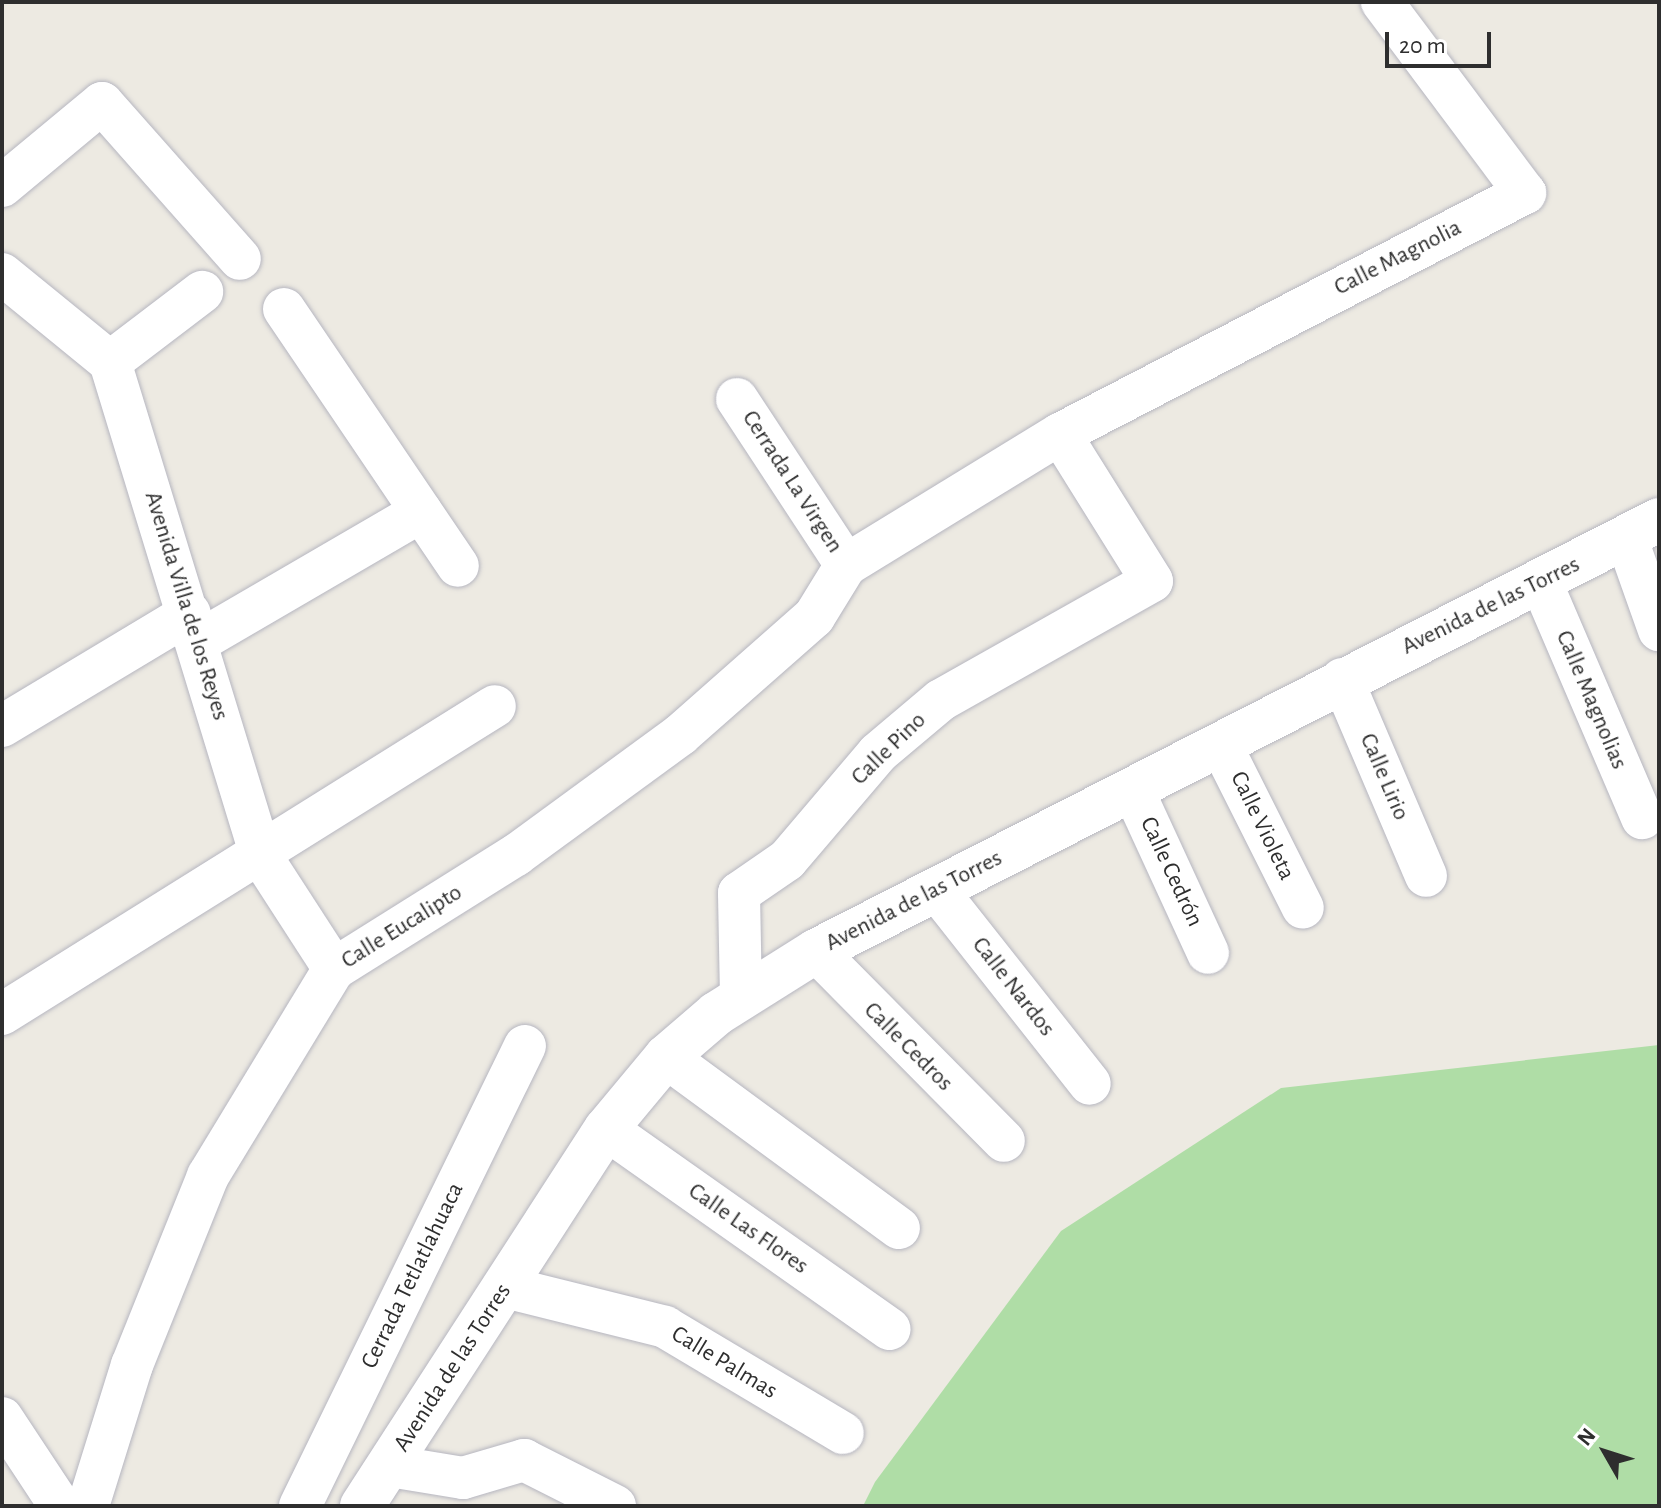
<!DOCTYPE html>
<meta charset="utf-8">
<style>
body{margin:0}
#map{position:relative;width:1661px;height:1508px;overflow:hidden;background:#edeae2;font-family:"Alegreya Sans",sans-serif}
div>[style]{position:absolute}
.green>*{inset:0;background:#afdda6}
.roads{filter:drop-shadow(0 0 2px #b6b6c0) drop-shadow(0 0 2px #b6b6c0)}
.street>*{height:42px;margin:-21px;padding:0 21px;transform-origin:21px;border-radius:21px;background:#fff}
.secondary>*{height:44px;margin:-22px;padding:0 22px;transform-origin:22px;border-radius:22px;background:#fff}
span{translate:-50% -50%;white-space:nowrap;text-align:center;line-height:1.15;-webkit-text-stroke:6px #fff;paint-order:stroke}
.street-label{font-size:24px;color:#2e2e2e}
.frame{position:absolute;inset:0;border:4px solid #2e2e2e;pointer-events:none}
.north{position:absolute;left:1565px;top:1412px;width:80px;height:80px;-webkit-text-stroke:6px #fff;paint-order:stroke;rotate:309deg;font-size:22px;font-weight:700;line-height:32px;text-align:center;color:#2e2e2e}
.north::after{content:'';display:block;margin:auto;width:28px;height:36px;background:#2e2e2e;clip-path:polygon(50% 0,100% 100%,50% 72%,0 100%)}
.scale{position:absolute;left:1385px;top:32px;width:106px;height:36px;box-sizing:border-box;border:4px solid #2e2e2e;border-top:0;padding-left:10px;font-size:24px;line-height:28px;white-space:nowrap;color:#2e2e2e;-webkit-text-stroke:6px #fff;paint-order:stroke}
</style>
<div id="map">
<div class="green">
<i style="clip-path:polygon(1659px 1045px,1659px 1506px,863px 1506px,875px 1482px,1061px 1231px,1281px 1088px)"></i>
</div>
<div class="roads">
<div class="street">
<i style="left:2px;top:186px;width:130px;rotate:-39.7deg"></i>
<i style="left:102px;top:103px;width:208px;rotate:48.5deg"></i>
<i style="left:2px;top:274px;width:139px;rotate:39.2deg"></i>
<i style="left:110px;top:362px;width:517px;rotate:73deg"></i>
<i style="left:261px;top:856px;width:135px;rotate:57.1deg"></i>
<i style="left:284px;top:309px;width:310px;rotate:55.9deg"></i>
<i style="left:110px;top:362px;width:116px;rotate:-37.3deg"></i>
<i style="left:737px;top:399px;width:199px;rotate:56.7deg"></i>
<i style="left:1626px;top:537px;width:99px;rotate:70.5deg"></i>
<i style="left:1541px;top:582px;width:257px;rotate:66.8deg"></i>
<i style="left:199px;top:641px;width:257px;rotate:-30.2deg"></i>
<i style="left:1342px;top:679px;width:214px;rotate:66.9deg"></i>
<i style="left:2px;top:726px;width:219px;rotate:-31deg"></i>
<i style="left:1221px;top:745px;width:182px;rotate:63.3deg"></i>
<i style="left:1134px;top:792px;width:177px;rotate:65.3deg"></i>
<i style="left:936px;top:889px;width:248px;rotate:51.7deg"></i>
<i style="left:816px;top:951px;width:267px;rotate:45.3deg"></i>
<i style="left:741px;top:998px;width:105px;rotate:-91.1deg"></i>
<i style="left:739px;top:893px;width:58px;rotate:-34.5deg"></i>
<i style="left:787px;top:860px;width:140px;rotate:-49.6deg"></i>
<i style="left:878px;top:753px;width:82px;rotate:-40.1deg"></i>
<i style="left:941px;top:700px;width:242px;rotate:-29.4deg"></i>
<i style="left:1152px;top:581px;width:173px;rotate:-122deg"></i>
<i style="left:2px;top:1014px;width:581px;rotate:-31.99deg"></i>
<i style="left:666px;top:1057px;width:289px;rotate:36.3deg"></i>
<i style="left:606px;top:1129px;width:347px;rotate:35.2deg"></i>
<i style="left:505px;top:1287px;width:165px;rotate:14deg"></i>
<i style="left:665px;top:1327px;width:207px;rotate:30.8deg"></i>
<i style="left:2px;top:1418px;width:105px;rotate:56.6deg"></i>
<i style="left:390px;top:1466px;width:74px;rotate:9.3deg"></i>
<i style="left:463px;top:1478px;width:64px;rotate:-16.4deg"></i>
<i style="left:524px;top:1460px;width:102px;rotate:26.8deg"></i>
<i style="left:88px;top:1506px;width:148px;rotate:-72.7deg"></i>
<i style="left:132px;top:1365px;width:204px;rotate:-68.1deg"></i>
<i style="left:208px;top:1176px;width:242px;rotate:-58.7deg"></i>
<i style="left:334px;top:969px;width:215px;rotate:-32.1deg"></i>
<i style="left:516px;top:855px;width:203px;rotate:-36.2deg"></i>
<i style="left:680px;top:735px;width:179px;rotate:-41.4deg"></i>
<i style="left:814px;top:617px;width:61px;rotate:-58.4deg"></i>
<i style="left:846px;top:565px;width:251px;rotate:-31.5deg"></i>
<i style="left:1060px;top:434px;width:524px;rotate:-27.4deg"></i>
<i style="left:1525px;top:193px;width:239px;rotate:-126.8deg"></i>
<i style="left:300px;top:1506px;width:512px;rotate:-63.94deg"></i>
</div>
<div class="secondary">
<i style="left:362px;top:1506px;width:449px;rotate:-57.1deg"></i>
<i style="left:606px;top:1129px;width:94px;rotate:-50.2deg"></i>
<i style="left:666px;top:1057px;width:66px;rotate:-40.7deg"></i>
<i style="left:716px;top:1014px;width:118px;rotate:-32.2deg"></i>
<i style="left:816px;top:951px;width:947px;rotate:-27.08deg"></i>
</div>
</div>
<div class="street-label">
<span style="left:1398px;top:258px;rotate:-27deg">Calle Magnolia</span>
<span style="left:792px;top:482px;rotate:57deg">Cerrada La Virgen</span>
<span style="left:186px;top:606px;rotate:73deg">Avenida Villa de los Reyes</span>
<span style="left:1491px;top:606px;rotate:-26deg">Avenida de las Torres</span>
<span style="left:1591px;top:700px;rotate:67deg">Calle Magnolias</span>
<span style="left:889px;top:749px;rotate:-44deg">Calle Pino</span>
<span style="left:1384px;top:777px;rotate:67deg">Calle Lirio</span>
<span style="left:1262px;top:826px;rotate:64deg">Calle Violeta</span>
<span style="left:1171px;top:872px;rotate:65deg">Calle Cedrón</span>
<span style="left:914px;top:901px;rotate:-27deg">Avenida de las Torres</span>
<span style="left:402px;top:927px;rotate:-32deg">Calle Eucalipto</span>
<span style="left:1013px;top:987px;rotate:52deg">Calle Nardos</span>
<span style="left:908px;top:1047px;rotate:45deg">Calle Cedros</span>
<span style="left:748px;top:1229px;rotate:35deg">Calle Las Flores</span>
<span style="left:413px;top:1276px;rotate:-64deg">Cerrada Tetlatlahuaca</span>
<span style="left:724px;top:1363px;rotate:31deg">Calle Palmas</span>
<span style="left:453px;top:1368px;rotate:-57deg">Avenida de las Torres</span>
</div>
<div class="frame"></div>
<div class="north">N</div>
<div class="scale">20 m</div>
</div>
